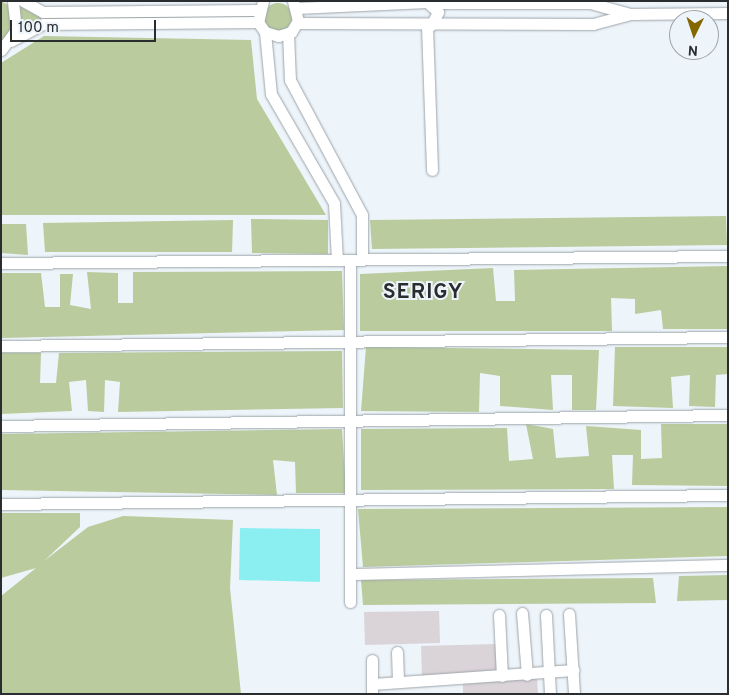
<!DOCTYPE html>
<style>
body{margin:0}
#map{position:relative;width:729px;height:695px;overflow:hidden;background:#edf4fa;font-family:Overpass,sans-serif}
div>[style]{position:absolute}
.green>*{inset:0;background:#bacb9d}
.round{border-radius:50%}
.water>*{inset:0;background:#8beff1}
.building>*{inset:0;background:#dad3d8}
.roads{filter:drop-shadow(0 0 1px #9da4a9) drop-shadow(0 0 1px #9da4a9)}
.minor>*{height:11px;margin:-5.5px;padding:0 5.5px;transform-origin:5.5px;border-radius:5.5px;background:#fff}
span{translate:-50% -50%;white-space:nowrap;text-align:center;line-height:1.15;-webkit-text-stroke:4px #edf4fa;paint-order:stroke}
.district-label{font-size:21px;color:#2a2d2f;font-weight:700;letter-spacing:1px}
.frame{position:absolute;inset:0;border:2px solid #2a2d2f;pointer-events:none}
.north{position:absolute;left:669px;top:10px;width:50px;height:50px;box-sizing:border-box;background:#edf4fa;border:1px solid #9fa4a9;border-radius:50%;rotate:184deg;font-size:14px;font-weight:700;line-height:20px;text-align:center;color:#2a2d2f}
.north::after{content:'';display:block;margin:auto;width:18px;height:22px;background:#856700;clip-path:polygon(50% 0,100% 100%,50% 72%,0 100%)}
.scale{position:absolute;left:10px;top:20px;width:146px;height:22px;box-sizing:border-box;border:2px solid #2a2d2f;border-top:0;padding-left:6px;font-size:15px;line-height:18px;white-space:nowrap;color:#2a2d2f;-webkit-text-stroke:4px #edf4fa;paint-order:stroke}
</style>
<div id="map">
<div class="green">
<i style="clip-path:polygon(1px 1px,8px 5px,11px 28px,1px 43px)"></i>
<i class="round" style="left:264px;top:3px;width:28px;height:28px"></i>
<i style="clip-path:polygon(20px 6px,41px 16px,251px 13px,252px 19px,20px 30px)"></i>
<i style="clip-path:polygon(44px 36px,251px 40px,257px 99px,326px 215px,1px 215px,1px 63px)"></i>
<i style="clip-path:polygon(726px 216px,727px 245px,372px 249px,370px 220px)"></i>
<i style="clip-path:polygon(251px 219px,328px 220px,328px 254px,252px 253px)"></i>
<i style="clip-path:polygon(233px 220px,232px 252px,45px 252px,43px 223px)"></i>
<i style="clip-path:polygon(1px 224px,26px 224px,28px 255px,1px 253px)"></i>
<i style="clip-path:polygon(728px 266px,728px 329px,663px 329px,661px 310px,635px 314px,635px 299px,611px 298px,612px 331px,360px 331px,360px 274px,493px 268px,496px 301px,515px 301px,514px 270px)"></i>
<i style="clip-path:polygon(342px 271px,344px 330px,1px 338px,1px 273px,41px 273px,45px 307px,60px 307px,60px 274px,73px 274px,70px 305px,91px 309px,87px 272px,118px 273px,118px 303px,133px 303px,133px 272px)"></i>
<i style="clip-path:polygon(366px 347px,599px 350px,596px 410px,572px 410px,572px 375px,551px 375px,553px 410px,500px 406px,500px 376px,480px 373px,479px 412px,361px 411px)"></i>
<i style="clip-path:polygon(615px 347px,728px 347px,728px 374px,716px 375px,715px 407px,689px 406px,690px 375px,671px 377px,673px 408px,613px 406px)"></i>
<i style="clip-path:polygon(342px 351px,343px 408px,118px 412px,120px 382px,105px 380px,104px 412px,88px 411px,86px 380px,69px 382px,72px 411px,1px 414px,1px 353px,41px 353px,40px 383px,56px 383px,59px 353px)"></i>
<i style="clip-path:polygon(526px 424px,553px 429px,556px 458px,589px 456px,586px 426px,641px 430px,641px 459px,662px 458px,661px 424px,728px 424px,728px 486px,632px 485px,633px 455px,612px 455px,614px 489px,361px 490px,361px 429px,507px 428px,509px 461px,533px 459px)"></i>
<i style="clip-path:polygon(342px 429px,346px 493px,296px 493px,295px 462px,273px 460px,277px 495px,1px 490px,1px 434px)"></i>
<i style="clip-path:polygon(728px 507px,728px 556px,363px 567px,358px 509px)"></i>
<i style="clip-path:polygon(1px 513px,80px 513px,80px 527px,44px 561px,88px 527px,123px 516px,233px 520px,230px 588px,241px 694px,1px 694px,1px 596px,36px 568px,1px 578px)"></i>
<i style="clip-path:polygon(728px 575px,728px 600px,677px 601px,679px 576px)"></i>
<i style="clip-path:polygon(653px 578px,656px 603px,363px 605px,361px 580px)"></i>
</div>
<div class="water">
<i style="clip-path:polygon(240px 528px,320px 529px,320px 582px,239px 580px)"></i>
</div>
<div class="building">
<i style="clip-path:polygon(439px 611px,440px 643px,365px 645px,364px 612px)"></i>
<i style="clip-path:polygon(496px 644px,497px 676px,422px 678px,421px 646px)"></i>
<i style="clip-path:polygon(537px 678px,538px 694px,463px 694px,463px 679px)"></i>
</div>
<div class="roads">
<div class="minor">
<i style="left:23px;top:1px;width:23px;rotate:29deg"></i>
<i style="left:43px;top:12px;width:215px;rotate:-0.5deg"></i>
<i style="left:263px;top:1px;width:22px;rotate:103deg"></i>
<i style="left:258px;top:22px;width:12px;rotate:55deg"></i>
<i style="left:265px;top:32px;width:14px;rotate:17deg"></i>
<i style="left:278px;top:36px;width:14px;rotate:-17deg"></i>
<i style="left:291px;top:32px;width:13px;rotate:-58deg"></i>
<i style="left:298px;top:21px;width:21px;rotate:-104deg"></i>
<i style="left:431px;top:3px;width:159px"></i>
<i style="left:590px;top:3px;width:41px;rotate:15.4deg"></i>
<i style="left:297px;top:8px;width:130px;rotate:-2.6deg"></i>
<i style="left:427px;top:2px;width:15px;rotate:42deg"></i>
<i style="left:438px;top:12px;width:15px;rotate:118deg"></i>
<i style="left:297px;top:23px;width:296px;rotate:0.2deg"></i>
<i style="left:593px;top:24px;width:38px;rotate:-15deg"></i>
<i style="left:630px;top:14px;width:98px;rotate:-0.6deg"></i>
<i style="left:427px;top:26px;width:144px;rotate:88deg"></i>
<i style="left:265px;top:32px;width:62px;rotate:84.5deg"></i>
<i style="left:271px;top:94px;width:126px;rotate:60deg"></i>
<i style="left:334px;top:203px;width:57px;rotate:87deg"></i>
<i style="left:288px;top:33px;width:47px;rotate:87.6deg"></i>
<i style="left:290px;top:80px;width:153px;rotate:61.9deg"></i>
<i style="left:362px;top:215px;width:45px;rotate:90deg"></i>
<i style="left:11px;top:41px;width:36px;rotate:-28deg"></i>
<i style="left:43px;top:24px;width:215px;rotate:-0.5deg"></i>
<i style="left:1px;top:50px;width:25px;rotate:-53deg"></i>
<i style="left:16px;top:30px;width:29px;rotate:-96deg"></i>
<i style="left:1px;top:263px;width:727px;rotate:-0.55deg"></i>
<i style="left:1px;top:346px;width:727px;rotate:-0.71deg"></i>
<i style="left:1px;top:426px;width:727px;rotate:-0.87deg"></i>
<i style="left:1px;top:504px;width:727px;rotate:-0.71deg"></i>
<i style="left:350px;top:574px;width:378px;rotate:-1.4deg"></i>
<i style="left:350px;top:602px;width:342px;rotate:-90deg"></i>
<i style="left:522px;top:613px;width:62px;rotate:85.4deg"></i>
<i style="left:569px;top:614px;width:80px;rotate:86.4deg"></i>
<i style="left:499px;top:615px;width:61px;rotate:87.2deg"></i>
<i style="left:546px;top:615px;width:79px;rotate:87.1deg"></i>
<i style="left:397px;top:652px;width:30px;rotate:88deg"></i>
<i style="left:372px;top:660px;width:34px;rotate:90deg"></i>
<i style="left:372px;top:684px;width:202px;rotate:-4deg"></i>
</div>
</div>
<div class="district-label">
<span style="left:423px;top:293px">SERIGY</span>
</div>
<div class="frame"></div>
<div class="north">N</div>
<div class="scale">100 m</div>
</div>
